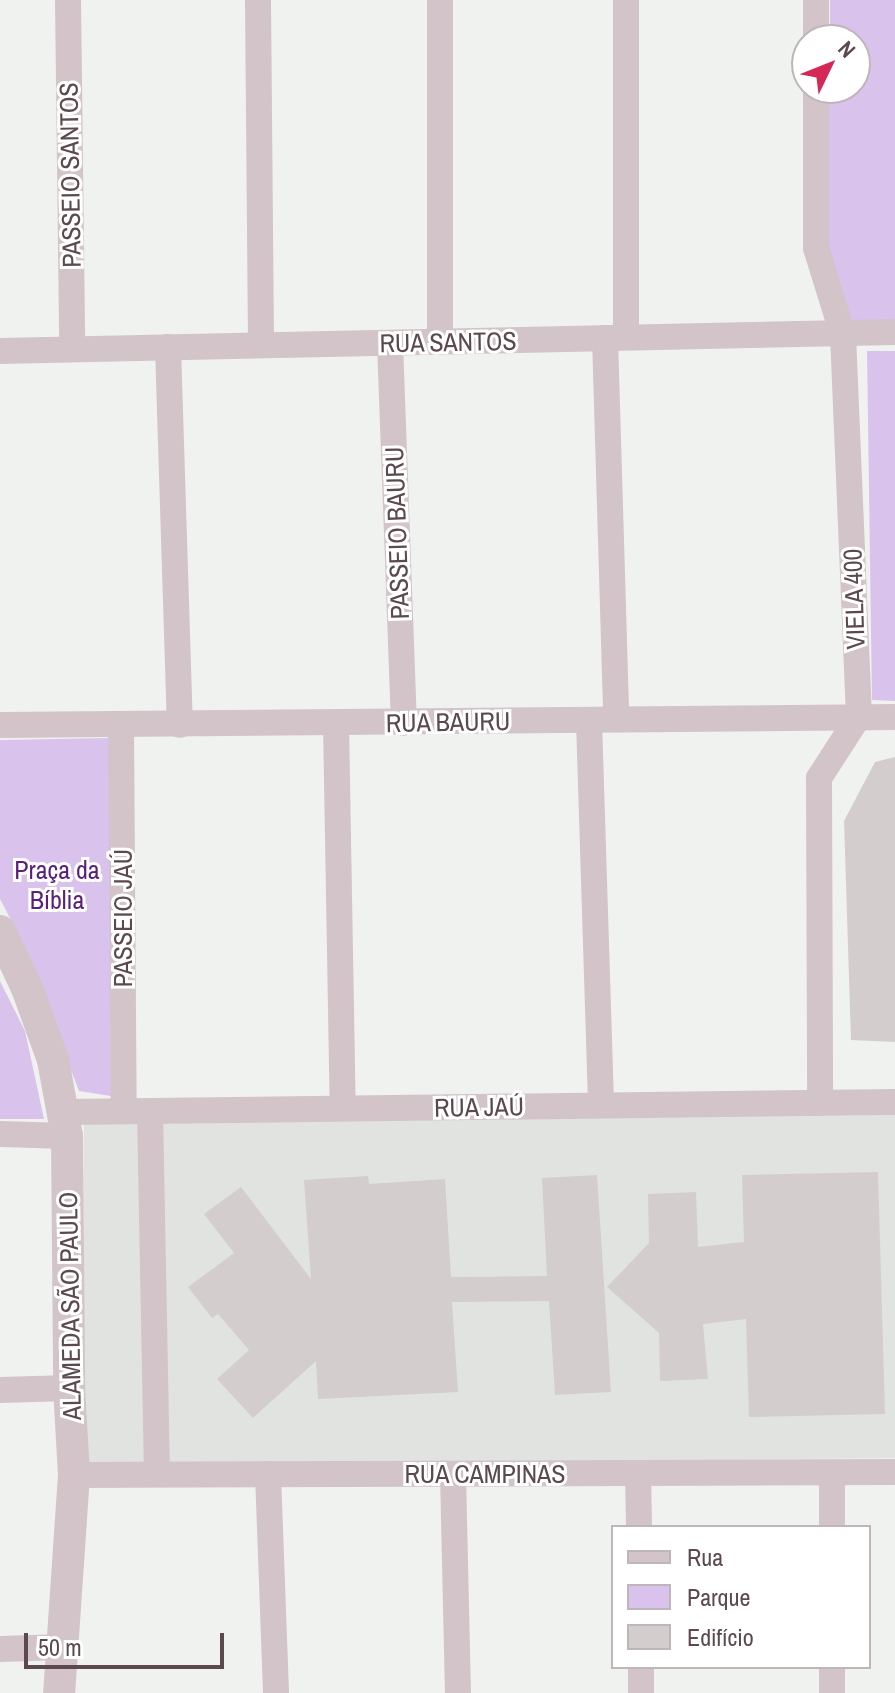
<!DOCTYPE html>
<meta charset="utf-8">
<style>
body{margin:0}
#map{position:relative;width:895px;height:1693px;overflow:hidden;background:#f0f2f0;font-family:"Archivo Narrow",sans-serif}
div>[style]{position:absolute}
.education>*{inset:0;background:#e1e3e1}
.green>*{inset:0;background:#d9c2ec}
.building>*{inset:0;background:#d4cdce}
.minor>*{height:26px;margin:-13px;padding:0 13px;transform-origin:13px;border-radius:13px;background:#d3c4ca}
.tertiary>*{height:32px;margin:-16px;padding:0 16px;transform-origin:16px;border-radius:16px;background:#d3c4ca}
span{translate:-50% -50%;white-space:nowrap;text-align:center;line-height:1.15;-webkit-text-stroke:6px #fff;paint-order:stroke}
.street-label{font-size:26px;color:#5c4950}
.park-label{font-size:26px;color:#5a1f78}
.legend{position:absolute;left:611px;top:1525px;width:260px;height:144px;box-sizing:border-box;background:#fff;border:2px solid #beb6b9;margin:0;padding:10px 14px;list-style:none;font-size:24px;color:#5c4950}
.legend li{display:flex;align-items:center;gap:16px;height:40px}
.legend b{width:40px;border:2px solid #beb6b9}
.north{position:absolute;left:791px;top:24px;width:80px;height:80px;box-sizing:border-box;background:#fff;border:2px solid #beb6b9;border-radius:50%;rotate:47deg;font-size:22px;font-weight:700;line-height:32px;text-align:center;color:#5c4950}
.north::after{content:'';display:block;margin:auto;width:28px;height:36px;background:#d42856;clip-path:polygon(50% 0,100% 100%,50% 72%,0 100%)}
.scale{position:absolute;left:24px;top:1633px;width:200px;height:36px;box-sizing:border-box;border:4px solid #5c4950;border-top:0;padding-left:10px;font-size:24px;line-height:28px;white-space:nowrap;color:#5c4950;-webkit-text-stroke:6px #fff;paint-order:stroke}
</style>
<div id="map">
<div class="education">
<i style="clip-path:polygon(895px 1115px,895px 1458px,83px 1467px,84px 1120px)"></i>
</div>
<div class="green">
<i style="clip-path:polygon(830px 0,895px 0,895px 324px,853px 326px,827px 252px,829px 88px,855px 88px,855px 40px,830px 40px)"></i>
<i style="clip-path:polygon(867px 351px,895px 351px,895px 701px,872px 700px)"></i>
<i style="clip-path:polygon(110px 738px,117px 1097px,79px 1091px,23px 943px,0 899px,0 740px)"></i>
<i style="clip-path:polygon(0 981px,25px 1031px,44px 1119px,0 1119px)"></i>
</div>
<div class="building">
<i style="clip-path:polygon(895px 757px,895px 1042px,851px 1040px,844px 821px,875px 762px)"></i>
<i style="clip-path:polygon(878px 1172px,885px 1414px,749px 1417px,746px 1319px,703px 1324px,708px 1379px,660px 1381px,659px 1333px,607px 1287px,649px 1243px,648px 1194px,696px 1192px,698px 1247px,744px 1242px,742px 1175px)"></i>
<i style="clip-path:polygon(597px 1175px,611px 1392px,555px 1395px,549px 1301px,452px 1302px,458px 1392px,318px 1399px,316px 1361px,253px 1418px,217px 1379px,249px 1350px,218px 1314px,212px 1318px,188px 1287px,234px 1253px,204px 1214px,241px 1187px,311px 1279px,304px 1180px,368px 1176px,369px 1184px,445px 1179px,451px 1277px,547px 1276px,542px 1178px)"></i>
</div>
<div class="minor">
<i style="left:68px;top:0;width:349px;rotate:89.3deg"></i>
<i style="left:258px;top:0;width:345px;rotate:89.5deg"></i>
<i style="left:816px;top:40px;width:40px;rotate:-90deg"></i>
<i style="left:816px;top:88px;width:160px;rotate:90deg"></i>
<i style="left:816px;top:248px;width:91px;rotate:72.8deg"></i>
<i style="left:843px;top:335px;width:381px;rotate:87.6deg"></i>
<i style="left:859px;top:716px;width:74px;rotate:122.8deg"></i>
<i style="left:819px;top:778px;width:325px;rotate:89.8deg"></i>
<i style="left:626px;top:337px;width:337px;rotate:-90deg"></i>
<i style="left:605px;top:338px;width:380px;rotate:88.3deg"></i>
<i style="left:440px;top:342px;width:342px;rotate:-90deg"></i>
<i style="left:390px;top:343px;width:380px;rotate:87.9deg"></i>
<i style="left:168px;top:347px;width:378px;rotate:88.2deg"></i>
<i style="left:0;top:351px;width:895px;rotate:-1.22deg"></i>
<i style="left:589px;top:721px;width:384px;rotate:88.2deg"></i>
<i style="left:336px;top:723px;width:385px;rotate:89deg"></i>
<i style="left:0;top:725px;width:895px;rotate:-0.51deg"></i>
<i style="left:121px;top:725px;width:386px;rotate:89.6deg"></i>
<i style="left:150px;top:1111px;width:363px;rotate:88.9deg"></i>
<i style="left:63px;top:1112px;width:832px;rotate:-0.69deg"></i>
<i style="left:0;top:1134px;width:67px;rotate:1.7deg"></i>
<i style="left:0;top:1390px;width:69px;rotate:-1.7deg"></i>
<i style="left:638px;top:1473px;width:54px;rotate:88.9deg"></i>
<i style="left:832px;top:1473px;width:54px;rotate:90deg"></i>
<i style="left:268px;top:1474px;width:219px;rotate:87.9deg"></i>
<i style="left:453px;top:1474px;width:219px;rotate:88.7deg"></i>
<i style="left:74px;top:1475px;width:821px;rotate:-0.21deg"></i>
<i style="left:0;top:1649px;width:63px;rotate:-1.8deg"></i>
<i style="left:641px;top:1667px;width:26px;rotate:90deg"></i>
<i style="left:832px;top:1667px;width:26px;rotate:90deg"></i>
</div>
<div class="tertiary">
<i style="left:0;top:931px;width:63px;rotate:64.7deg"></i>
<i style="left:27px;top:988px;width:77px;rotate:70.1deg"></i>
<i style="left:53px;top:1060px;width:77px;rotate:79.6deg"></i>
<i style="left:67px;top:1136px;width:252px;rotate:89.5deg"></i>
<i style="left:69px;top:1388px;width:87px;rotate:86.7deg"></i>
<i style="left:74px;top:1475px;width:219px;rotate:93.9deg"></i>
</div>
<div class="street-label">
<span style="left:70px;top:175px;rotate:-91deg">PASSEIO SANTOS</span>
<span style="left:448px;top:342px;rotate:-1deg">RUA SANTOS</span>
<span style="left:397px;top:533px;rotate:-92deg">PASSEIO BAURU</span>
<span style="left:854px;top:599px;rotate:-92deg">VIELA 400</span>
<span style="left:448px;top:722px;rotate:-1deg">RUA BAURU</span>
<span style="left:123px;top:918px;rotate:-90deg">PASSEIO JAÚ</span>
<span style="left:479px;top:1107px;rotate:-1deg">RUA JAÚ</span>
<span style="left:70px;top:1306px;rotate:-91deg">ALAMEDA SÃO PAULO</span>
<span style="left:485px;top:1474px">RUA CAMPINAS</span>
</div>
<div class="park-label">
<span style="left:57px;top:885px">Praça da<br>Bíblia</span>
</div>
<ul class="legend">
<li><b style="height:10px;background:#d3c4ca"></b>Rua</li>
<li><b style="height:22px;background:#d9c2ec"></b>Parque</li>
<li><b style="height:22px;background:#d4cdce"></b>Edifício</li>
</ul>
<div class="north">N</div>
<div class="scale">50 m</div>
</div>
